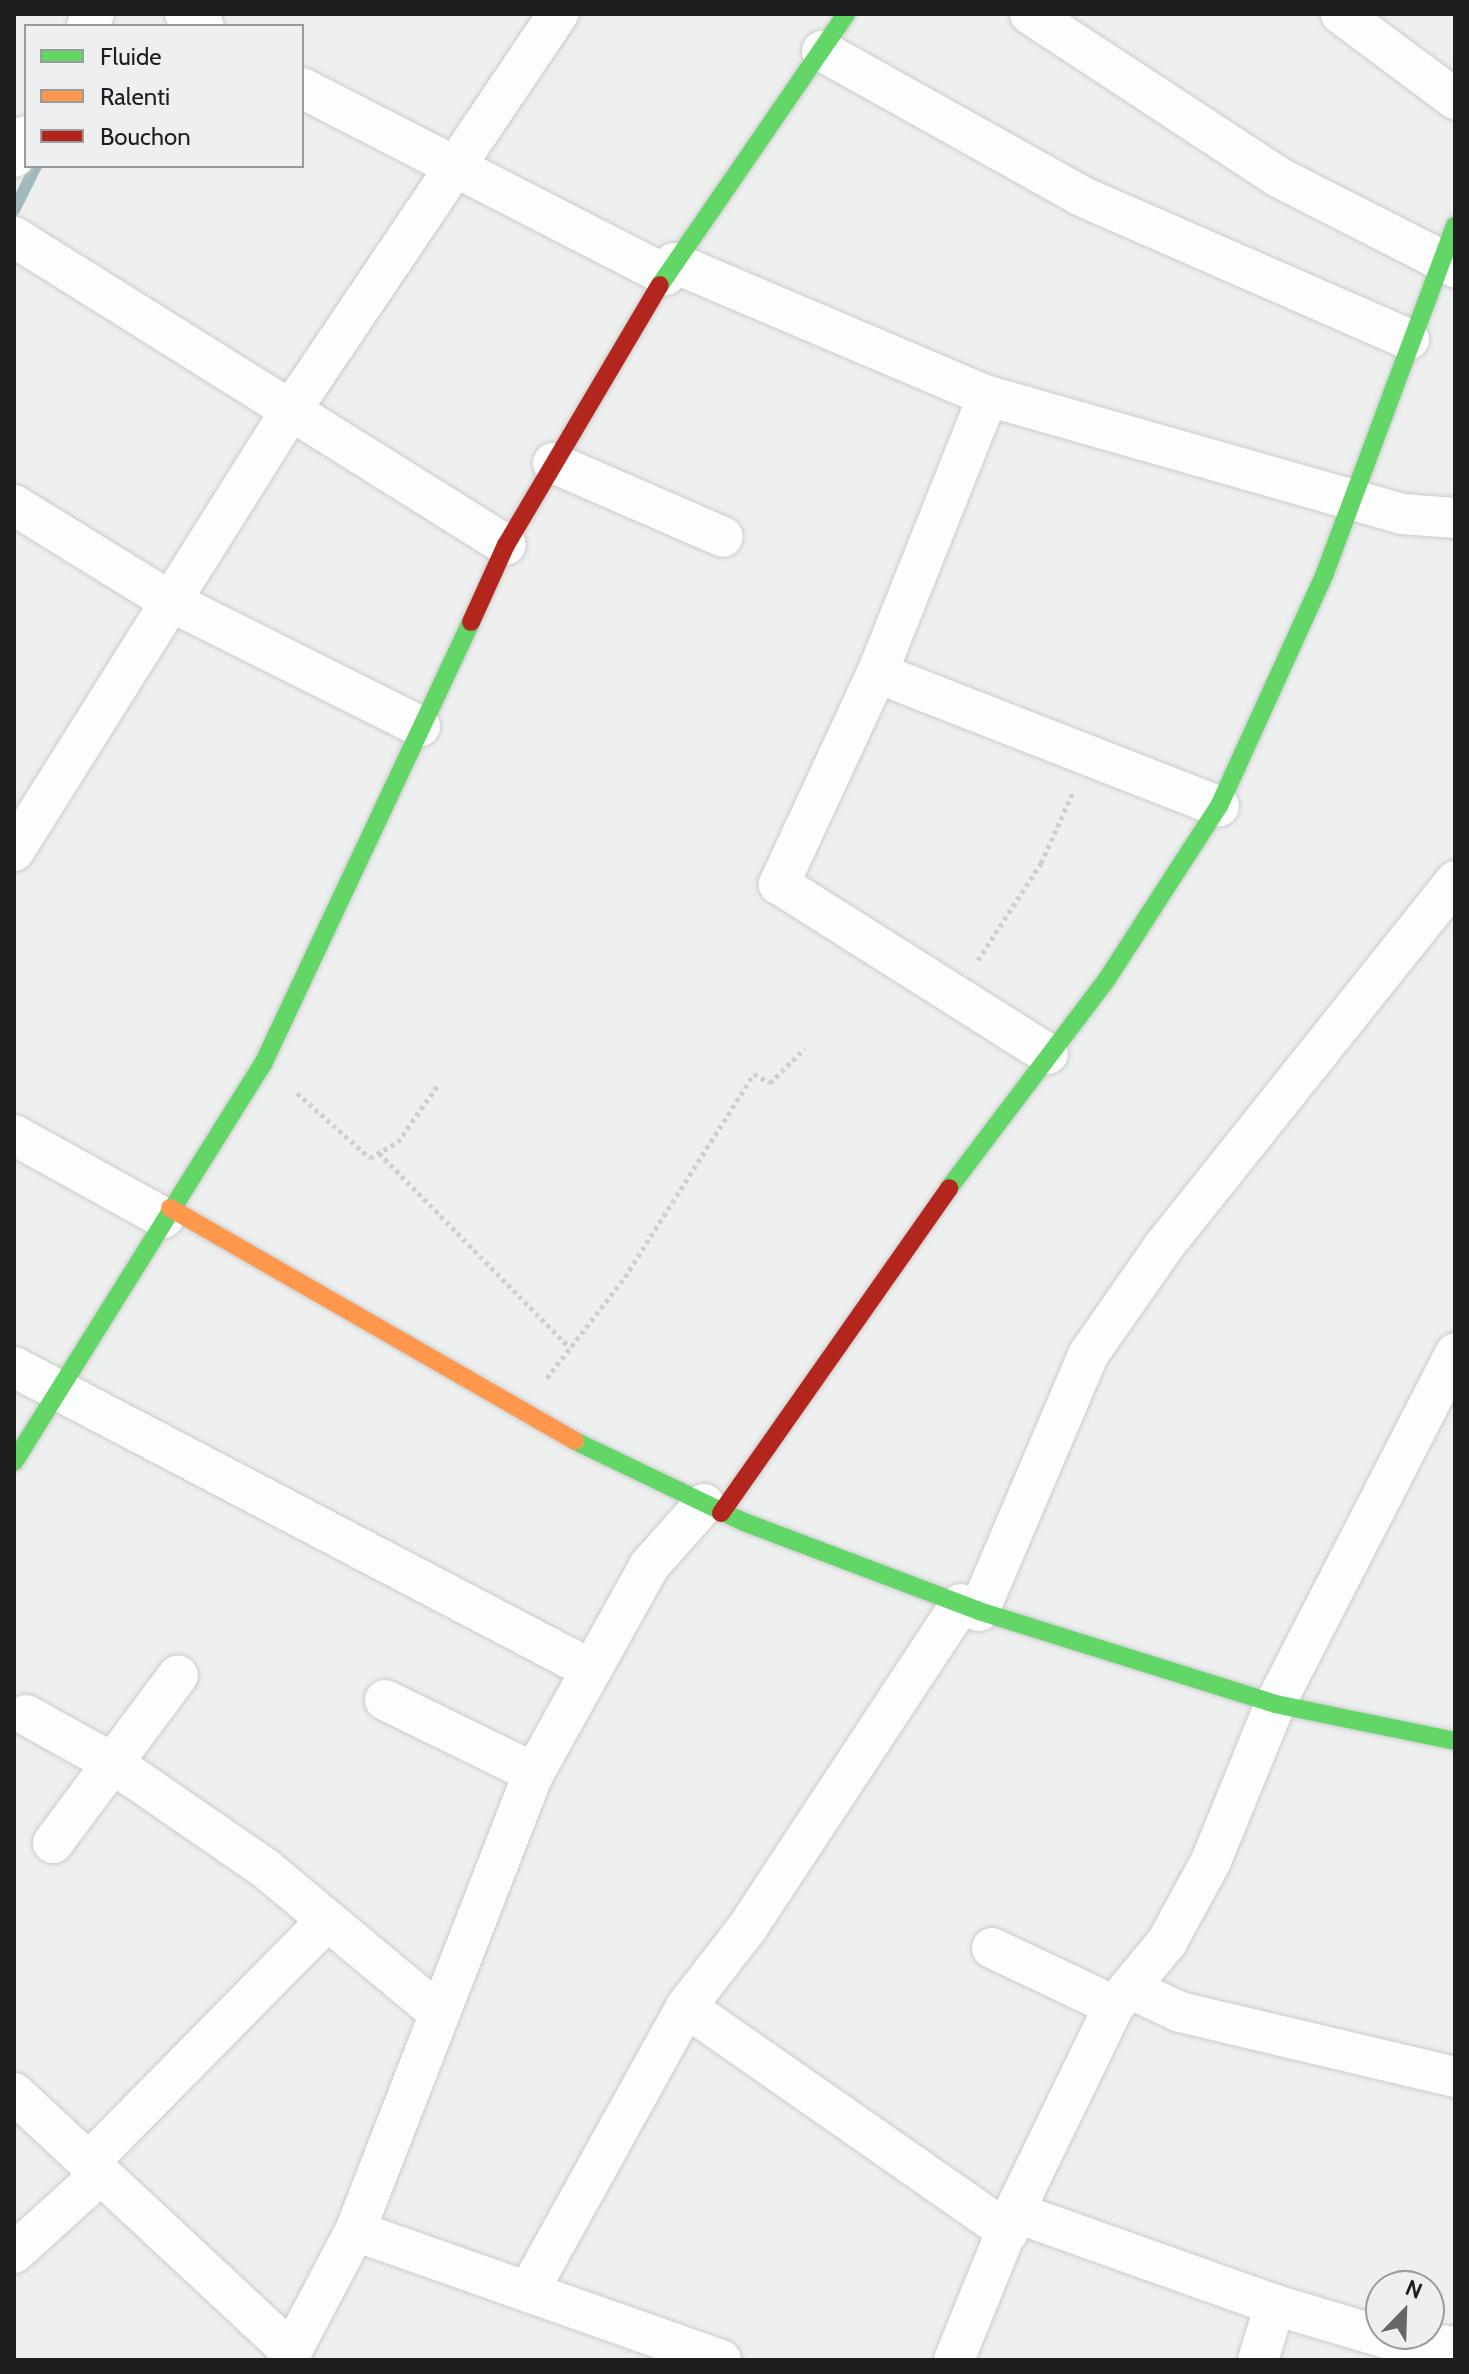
<!DOCTYPE html>
<style>
body{margin:0}
#map{position:relative;width:1469px;height:2374px;overflow:hidden;background:#eeefef;font-family:Cabin,sans-serif}
div>[style]{position:absolute}
.stream>*{height:12px;margin:-6px;padding:0 6px;transform-origin:6px;border-radius:6px;background:#a0babc}
.path>*{height:5px;margin-top:-2.5px;transform-origin:0;background:repeating-linear-gradient(90deg,#cfcfcf 0 4px,transparent 0 8px)}
.roads{filter:drop-shadow(0 0 2px #cbcccc) drop-shadow(0 0 2px #cbcccc)}
.street>*{height:40px;margin:-20px;padding:0 20px;transform-origin:20px;border-radius:20px;background:#fcfdfd}
.fast>*{height:18px;margin:-9px;padding:0 9px;transform-origin:9px;border-radius:9px;background:#63d668}
.slow>*{height:18px;margin:-9px;padding:0 9px;transform-origin:9px;border-radius:9px;background:#ff974d}
.jam>*{height:18px;margin:-9px;padding:0 9px;transform-origin:9px;border-radius:9px;background:#b3261e}
span{translate:-50% -50%;white-space:nowrap;text-align:center;line-height:1.15;-webkit-text-stroke:7px #edeff0;paint-order:stroke}
.frame{position:absolute;inset:0;border:16px solid #1e1e1f;pointer-events:none}
.legend{position:absolute;left:24px;top:24px;width:280px;height:144px;box-sizing:border-box;background:#edeff0;border:2px solid #9a9b9c;margin:0;padding:10px 14px;list-style:none;font-size:24px;color:#1e1e1f}
.legend li{display:flex;align-items:center;gap:16px;height:40px}
.legend b{width:40px;border:2px solid #9a9b9c}
.north{position:absolute;left:1365px;top:2270px;width:80px;height:80px;box-sizing:border-box;background:#edeff0;border:2px solid #9a9b9c;border-radius:50%;rotate:23deg;font-size:22px;font-weight:700;line-height:32px;text-align:center;color:#1e1e1f}
.north::after{content:'';display:block;margin:auto;width:28px;height:36px;background:#676768;clip-path:polygon(50% 0,100% 100%,50% 72%,0 100%)}
</style>
<div id="map">
<div class="stream">
<i style="left:14px;top:210px;width:49px;rotate:-63.4deg"></i>
</div>
<div class="path">
<i style="left:978px;top:960px;width:116px;rotate:-57deg"></i>
<i style="left:1041px;top:863px;width:78px;rotate:-65.7deg"></i>
<i style="left:297px;top:1093px;width:98px;rotate:41.7deg"></i>
<i style="left:370px;top:1158px;width:32px;rotate:-30deg"></i>
<i style="left:398px;top:1142px;width:68px;rotate:-55.1deg"></i>
<i style="left:379px;top:1153px;width:273px;rotate:45.6deg"></i>
<i style="left:547px;top:1378px;width:128px;rotate:-52.3deg"></i>
<i style="left:625px;top:1277px;width:241px;rotate:-57.6deg"></i>
<i style="left:754px;top:1074px;width:18px;rotate:29deg"></i>
<i style="left:770px;top:1083px;width:49px;rotate:-45deg"></i>
</div>
<div class="roads">
<div class="street">
<i style="left:185px;top:14px;width:22px;rotate:32deg"></i>
<i style="left:1030px;top:14px;width:297px;rotate:33.3deg"></i>
<i style="left:1278px;top:177px;width:199px;rotate:27deg"></i>
<i style="left:1341px;top:14px;width:142px;rotate:36.7deg"></i>
<i style="left:87px;top:26px;width:14px;rotate:-60deg"></i>
<i style="left:822px;top:51px;width:297px;rotate:29.2deg"></i>
<i style="left:1081px;top:196px;width:358px;rotate:23.6deg"></i>
<i style="left:302px;top:88px;width:409px;rotate:27.2deg"></i>
<i style="left:14px;top:157px;width:24px;rotate:-60deg"></i>
<i style="left:14px;top:237px;width:580px;rotate:32.05deg"></i>
<i style="left:674px;top:263px;width:341px;rotate:23deg"></i>
<i style="left:988px;top:396px;width:430px;rotate:15.9deg"></i>
<i style="left:1402px;top:514px;width:53px;rotate:4.3deg"></i>
<i style="left:988px;top:396px;width:298px;rotate:111.8deg"></i>
<i style="left:877px;top:673px;width:233px;rotate:114.9deg"></i>
<i style="left:779px;top:884px;width:318px;rotate:32.3deg"></i>
<i style="left:553px;top:463px;width:185px;rotate:23.5deg"></i>
<i style="left:14px;top:505px;width:181px;rotate:31.7deg"></i>
<i style="left:168px;top:600px;width:282px;rotate:26.6deg"></i>
<i style="left:877px;top:673px;width:367px;rotate:21.3deg"></i>
<i style="left:14px;top:851px;width:521px;rotate:-57.87deg"></i>
<i style="left:291px;top:410px;width:478px;rotate:-56deg"></i>
<i style="left:14px;top:1135px;width:171px;rotate:29deg"></i>
<i style="left:14px;top:1367px;width:648px;rotate:27.67deg"></i>
<i style="left:979px;top:1611px;width:278px;rotate:-66.9deg"></i>
<i style="left:1088px;top:1355px;width:133px;rotate:-55.1deg"></i>
<i style="left:1164px;top:1246px;width:467px;rotate:-51.4deg"></i>
<i style="left:385px;top:1700px;width:166px;rotate:26.1deg"></i>
<i style="left:26px;top:1715px;width:101px;rotate:29.1deg"></i>
<i style="left:114px;top:1764px;width:185px;rotate:34.6deg"></i>
<i style="left:266px;top:1869px;width:225px;rotate:39.8deg"></i>
<i style="left:53px;top:1843px;width:209px;rotate:-53.3deg"></i>
<i style="left:992px;top:1948px;width:135px;rotate:25.4deg"></i>
<i style="left:1129px;top:1988px;width:56px;rotate:25.2deg"></i>
<i style="left:1180px;top:2012px;width:283px;rotate:13.3deg"></i>
<i style="left:686px;top:2007px;width:393px;rotate:34.9deg"></i>
<i style="left:14px;top:2093px;width:380px;rotate:43deg"></i>
<i style="left:89px;top:2162px;width:339px;rotate:-45.4deg"></i>
<i style="left:1014px;top:2212px;width:277px;rotate:19.6deg"></i>
<i style="left:1275px;top:2305px;width:116px;rotate:16.6deg"></i>
<i style="left:1386px;top:2338px;width:70px;rotate:7.4deg"></i>
<i style="left:355px;top:2231px;width:388px;rotate:19.4deg"></i>
<i style="left:14px;top:2253px;width:118px;rotate:-42.2deg"></i>
<i style="left:528px;top:2292px;width:326px;rotate:-61deg"></i>
<i style="left:686px;top:2007px;width:100px;rotate:-52.3deg"></i>
<i style="left:747px;top:1928px;width:388px;rotate:-56.6deg"></i>
<i style="left:287px;top:2360px;width:146px;rotate:-62.2deg"></i>
<i style="left:355px;top:2231px;width:492px;rotate:-68.7deg"></i>
<i style="left:534px;top:1773px;width:237px;rotate:-60.9deg"></i>
<i style="left:649px;top:1566px;width:83px;rotate:-48.4deg"></i>
<i style="left:954px;top:2360px;width:160px;rotate:-67.9deg"></i>
<i style="left:1014px;top:2212px;width:229px;rotate:-64.1deg"></i>
<i style="left:1114px;top:2006px;width:83px;rotate:-50.4deg"></i>
<i style="left:1167px;top:1942px;width:92px;rotate:-61.5deg"></i>
<i style="left:1211px;top:1861px;width:170px;rotate:-67.8deg"></i>
<i style="left:1275px;top:1704px;width:394px;rotate:-62.8deg"></i>
<i style="left:1258px;top:2360px;width:58px;rotate:-72.8deg"></i>
</div>
<div class="fast">
<i style="left:660px;top:285px;width:329px;rotate:-55.5deg"></i>
<i style="left:949px;top:1188px;width:262px;rotate:-52.9deg"></i>
<i style="left:1107px;top:979px;width:206px;rotate:-57.1deg"></i>
<i style="left:1219px;top:806px;width:256px;rotate:-65.5deg"></i>
<i style="left:1325px;top:573px;width:371px;rotate:-69.5deg"></i>
<i style="left:575px;top:1441px;width:187px;rotate:25.6deg"></i>
<i style="left:744px;top:1522px;width:251px;rotate:20.7deg"></i>
<i style="left:979px;top:1611px;width:310px;rotate:17.4deg"></i>
<i style="left:1275px;top:1704px;width:184px;rotate:11.6deg"></i>
<i style="left:14px;top:1462px;width:469px;rotate:-58deg"></i>
<i style="left:263px;top:1064px;width:488px;rotate:-64.8deg"></i>
</div>
<div class="slow">
<i style="left:170px;top:1208px;width:467px;rotate:29.9deg"></i>
</div>
<div class="jam">
<i style="left:471px;top:622px;width:85px;rotate:-65.6deg"></i>
<i style="left:506px;top:545px;width:302px;rotate:-59.4deg"></i>
<i style="left:721px;top:1513px;width:397px;rotate:-54.9deg"></i>
</div>
</div>
<div class="frame"></div>
<ul class="legend">
<li><b style="height:10px;background:#63d668"></b>Fluide</li>
<li><b style="height:10px;background:#ff974d"></b>Ralenti</li>
<li><b style="height:10px;background:#b3261e"></b>Bouchon</li>
</ul>
<div class="north">N</div>
</div>
